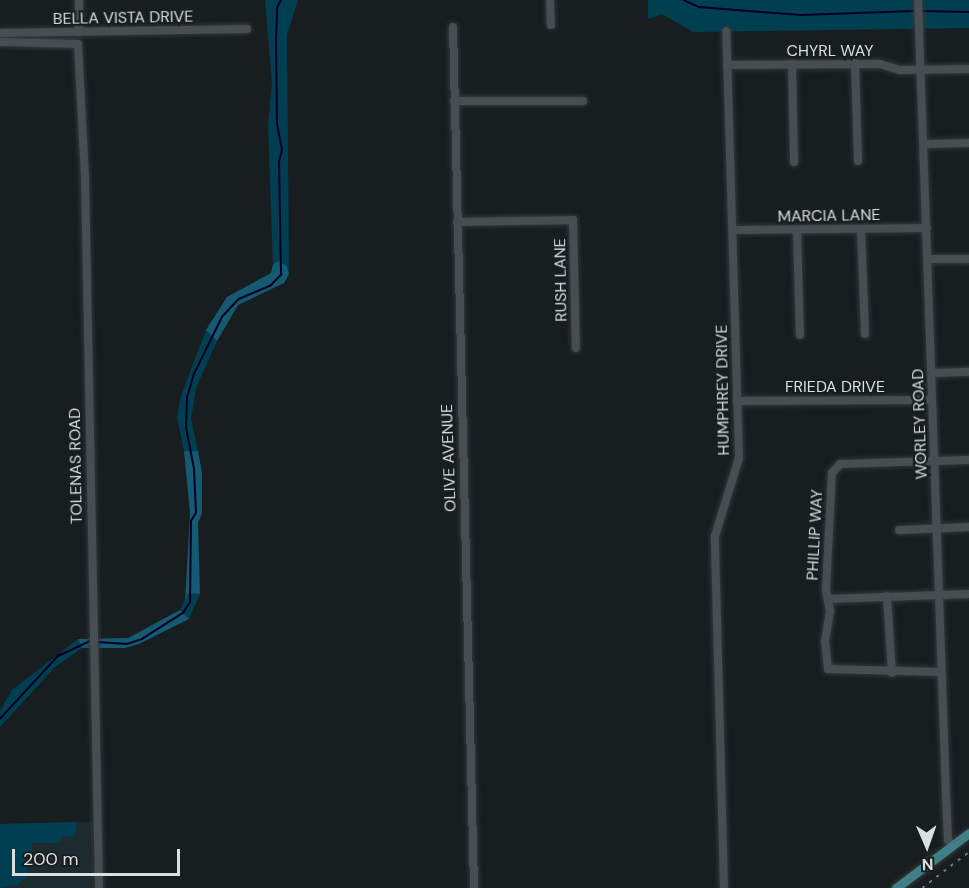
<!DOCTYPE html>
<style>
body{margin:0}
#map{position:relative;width:969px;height:888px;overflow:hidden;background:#181e20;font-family:"DM Sans",sans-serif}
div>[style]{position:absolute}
.built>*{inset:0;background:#1d2a2f}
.green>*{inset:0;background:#003f52}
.forest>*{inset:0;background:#145a72}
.stream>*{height:1.5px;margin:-0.75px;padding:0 0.75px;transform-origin:0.75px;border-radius:0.75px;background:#030021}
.roads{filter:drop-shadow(0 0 2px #333739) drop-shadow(0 0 2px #333739)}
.minor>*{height:8px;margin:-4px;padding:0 4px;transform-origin:4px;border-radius:4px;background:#474e51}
.major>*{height:9px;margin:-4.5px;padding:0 4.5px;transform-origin:4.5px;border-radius:4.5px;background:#3e8085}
.rail>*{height:1.5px;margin-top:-0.75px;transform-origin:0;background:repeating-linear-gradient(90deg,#747a7b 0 3px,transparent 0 9px)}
span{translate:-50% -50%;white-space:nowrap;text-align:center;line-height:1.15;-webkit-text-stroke:4.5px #181e20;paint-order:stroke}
.street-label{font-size:16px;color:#dbdfe0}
.north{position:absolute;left:897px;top:816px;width:60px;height:60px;-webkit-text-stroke:4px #181e20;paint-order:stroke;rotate:178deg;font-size:16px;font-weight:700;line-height:24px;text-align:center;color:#dbdfe0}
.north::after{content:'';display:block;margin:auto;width:21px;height:27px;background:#dbdfe0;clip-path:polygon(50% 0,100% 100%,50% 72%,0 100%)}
.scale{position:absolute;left:12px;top:849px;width:168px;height:27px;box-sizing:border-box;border:3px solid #dbdfe0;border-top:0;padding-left:8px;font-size:18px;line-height:21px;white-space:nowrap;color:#dbdfe0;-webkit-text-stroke:4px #181e20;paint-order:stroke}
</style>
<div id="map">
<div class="built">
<i style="clip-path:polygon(93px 822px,93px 888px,0 888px,0 824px)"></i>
</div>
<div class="green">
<i style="clip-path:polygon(265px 0,298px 0,287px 35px,289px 274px,287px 266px,279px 261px,273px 264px,268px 124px,272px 83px)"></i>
<i style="clip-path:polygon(648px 0,969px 0,969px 28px,693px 32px,662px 14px,648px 19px)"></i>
<i style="clip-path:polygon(206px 330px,217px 341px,196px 388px,191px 419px,198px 451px,184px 451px,177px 417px,181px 396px)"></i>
<i style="clip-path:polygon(194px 591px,200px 594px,189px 619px,180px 610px,188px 593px)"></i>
<i style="clip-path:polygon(78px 639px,82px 648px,55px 667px,0 727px,0 711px,12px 690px)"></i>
<i style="clip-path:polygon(77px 822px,75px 836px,63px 836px,59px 843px,32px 843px,32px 853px,26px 853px,27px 876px,17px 885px,0 888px,0 824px)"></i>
</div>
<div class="forest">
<i style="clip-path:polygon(279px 261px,287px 266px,289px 274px,284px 283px,238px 305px,217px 341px,206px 330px,227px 297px,271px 273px,273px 264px)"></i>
<i style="clip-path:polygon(184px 451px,198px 451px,202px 473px,202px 513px,198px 523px,200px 594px,188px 593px,185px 602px,190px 513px)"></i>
<i style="clip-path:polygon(180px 610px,189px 619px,139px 644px,125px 648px,82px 648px,78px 639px,128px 638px)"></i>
</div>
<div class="stream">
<i style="left:684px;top:0;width:17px;rotate:25deg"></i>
<i style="left:699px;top:7px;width:102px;rotate:4.5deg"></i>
<i style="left:801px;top:15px;width:113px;rotate:-2deg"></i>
<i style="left:922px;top:11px;width:47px;rotate:1.2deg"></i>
<i style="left:98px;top:642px;width:29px;rotate:4deg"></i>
<i style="left:127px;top:644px;width:16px;rotate:-18deg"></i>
<i style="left:142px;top:639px;width:49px;rotate:-32.4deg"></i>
<i style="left:183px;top:613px;width:13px;rotate:-58deg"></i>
<i style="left:190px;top:602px;width:81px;rotate:-89.3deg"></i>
<i style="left:191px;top:521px;width:9px;rotate:-58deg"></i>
<i style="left:196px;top:513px;width:44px;rotate:-92.6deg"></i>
<i style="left:194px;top:469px;width:42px;rotate:-101deg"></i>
<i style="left:186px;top:428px;width:30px;rotate:-88deg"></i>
<i style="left:187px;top:398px;width:25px;rotate:-74deg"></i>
<i style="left:194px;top:374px;width:64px;rotate:-63.8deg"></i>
<i style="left:222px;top:317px;width:25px;rotate:-47deg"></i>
<i style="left:239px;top:299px;width:34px;rotate:-23deg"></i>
<i style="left:270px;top:286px;width:16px;rotate:-45deg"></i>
<i style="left:281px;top:275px;width:113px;rotate:-91deg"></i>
<i style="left:279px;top:162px;width:12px;rotate:-76deg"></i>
<i style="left:282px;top:150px;width:25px;rotate:-101deg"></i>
<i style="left:277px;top:125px;width:85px;rotate:-90.7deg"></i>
<i style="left:276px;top:40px;width:32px;rotate:-88deg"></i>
<i style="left:277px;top:8px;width:9px;rotate:-63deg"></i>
<i style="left:0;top:719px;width:86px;rotate:-47.4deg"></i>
<i style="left:58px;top:656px;width:35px;rotate:-25deg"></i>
</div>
<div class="roads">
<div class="minor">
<i style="left:79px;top:0;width:32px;rotate:90deg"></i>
<i style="left:550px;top:0;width:25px;rotate:88deg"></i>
<i style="left:918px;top:0;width:795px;rotate:87.98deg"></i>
<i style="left:946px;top:795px;width:45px;rotate:87.5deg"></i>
<i style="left:948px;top:840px;width:6px;rotate:51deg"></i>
<i style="left:453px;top:27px;width:861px;rotate:88.6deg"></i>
<i style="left:0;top:33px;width:247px;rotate:-0.9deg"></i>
<i style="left:0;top:42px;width:78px;rotate:1.5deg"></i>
<i style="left:78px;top:44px;width:135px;rotate:87deg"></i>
<i style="left:85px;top:179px;width:709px;rotate:88.87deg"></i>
<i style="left:855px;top:63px;width:98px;rotate:88.2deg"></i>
<i style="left:792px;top:64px;width:98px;rotate:88.8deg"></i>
<i style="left:727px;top:65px;width:153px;rotate:-0.4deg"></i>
<i style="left:880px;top:64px;width:21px;rotate:17deg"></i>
<i style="left:900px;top:70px;width:69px;rotate:-0.8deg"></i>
<i style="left:454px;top:101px;width:129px"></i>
<i style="left:924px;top:144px;width:45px;rotate:-1.3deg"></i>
<i style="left:457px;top:222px;width:116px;rotate:-1deg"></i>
<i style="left:573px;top:220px;width:128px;rotate:88.7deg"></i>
<i style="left:861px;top:229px;width:105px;rotate:87.8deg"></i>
<i style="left:733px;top:230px;width:194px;rotate:-0.6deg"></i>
<i style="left:797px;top:230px;width:105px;rotate:88.4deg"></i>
<i style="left:928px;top:259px;width:41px"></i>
<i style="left:932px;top:373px;width:37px;rotate:-2deg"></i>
<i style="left:737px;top:401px;width:195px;rotate:-0.3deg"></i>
<i style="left:899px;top:530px;width:70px;rotate:-2.5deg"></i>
<i style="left:887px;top:596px;width:77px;rotate:86.3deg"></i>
<i style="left:828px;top:599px;width:141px;rotate:-2deg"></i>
<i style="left:941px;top:672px;width:113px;rotate:-178.5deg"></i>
<i style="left:828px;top:669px;width:27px;rotate:-96deg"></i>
<i style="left:825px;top:642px;width:31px;rotate:-81deg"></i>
<i style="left:830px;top:611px;width:21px;rotate:-101deg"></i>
<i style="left:826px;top:590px;width:117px;rotate:-87.1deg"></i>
<i style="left:832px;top:473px;width:12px;rotate:-48deg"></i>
<i style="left:840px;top:464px;width:129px;rotate:-1.8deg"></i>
<i style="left:724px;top:888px;width:352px;rotate:-91.5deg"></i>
<i style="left:715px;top:536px;width:82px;rotate:-72.9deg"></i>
<i style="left:739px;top:458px;width:427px;rotate:-91.7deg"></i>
</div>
<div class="major">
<i style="left:896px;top:888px;width:91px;rotate:-37deg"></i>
</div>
</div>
<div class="rail">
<i style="left:922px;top:888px;width:59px;rotate:-37.5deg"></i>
</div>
<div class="street-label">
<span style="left:123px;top:18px;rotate:-1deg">BELLA VISTA DRIVE</span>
<span style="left:830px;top:51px">CHYRL WAY</span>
<span style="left:829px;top:216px;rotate:-1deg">MARCIA LANE</span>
<span style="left:561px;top:280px;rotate:-91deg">RUSH LANE</span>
<span style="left:835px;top:387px">FRIEDA DRIVE</span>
<span style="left:723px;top:390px;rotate:-91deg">HUMPHREY DRIVE</span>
<span style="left:920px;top:424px;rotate:-92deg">WORLEY ROAD</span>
<span style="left:449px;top:458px;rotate:-92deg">OLIVE AVENUE</span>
<span style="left:76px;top:466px;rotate:-91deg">TOLENAS ROAD</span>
<span style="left:815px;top:535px;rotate:-87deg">PHILLIP WAY</span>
</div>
<div class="north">N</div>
<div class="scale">200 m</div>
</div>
